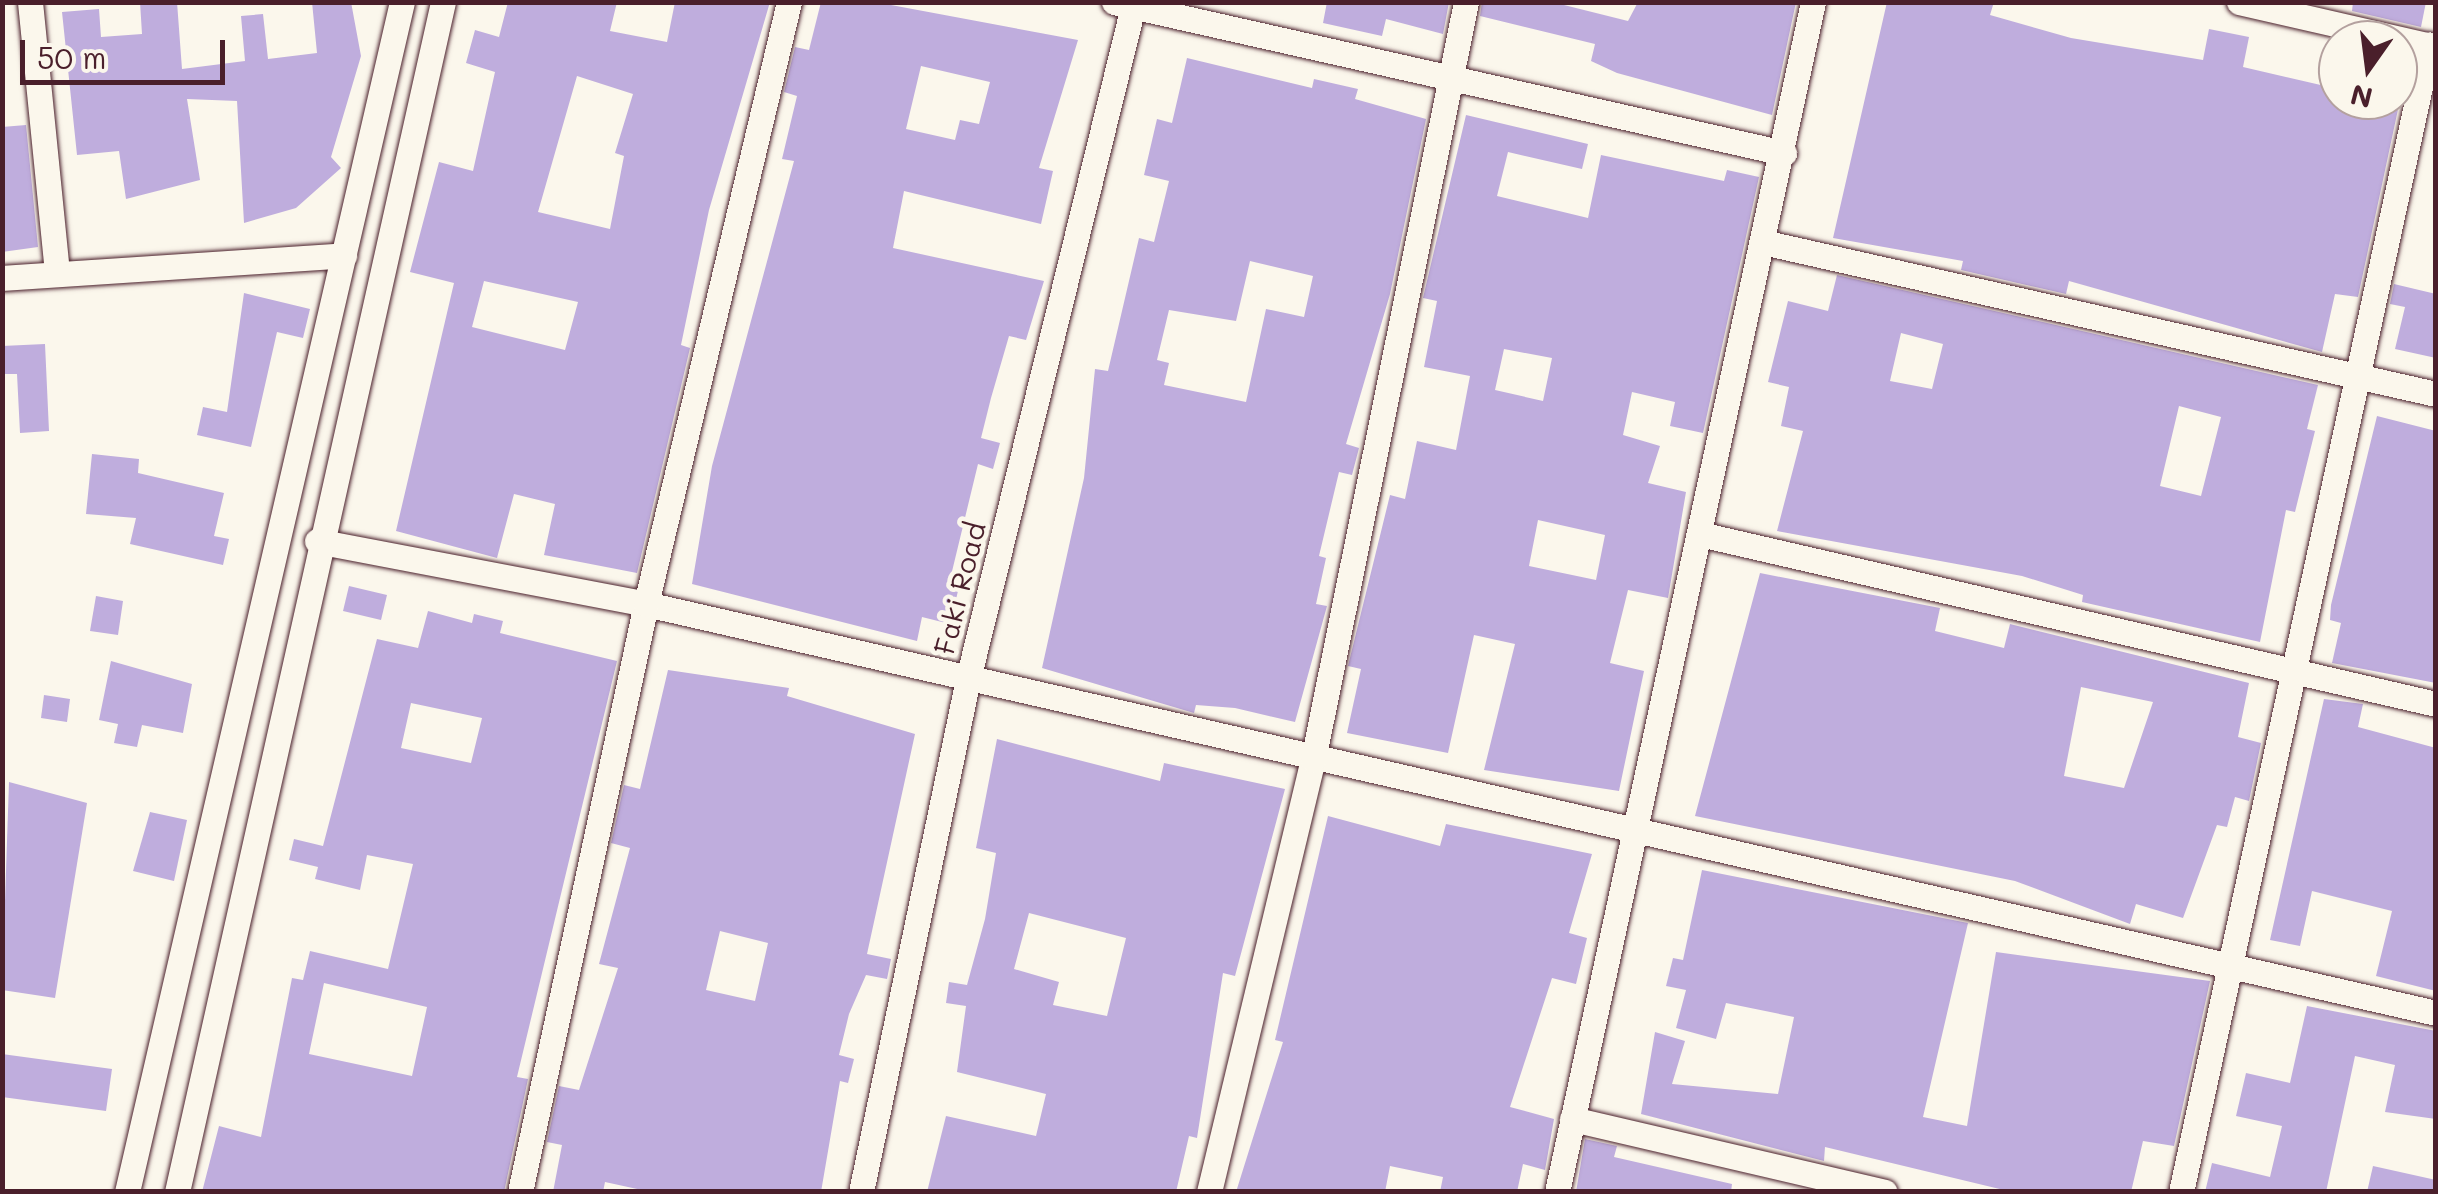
<!DOCTYPE html>
<style>
body{margin:0}
#map{position:relative;width:2438px;height:1194px;overflow:hidden;background:#fbf7ec;font-family:Mali,sans-serif}
div>[style]{position:absolute}
.building>*{inset:0;background:#bfaddd}
.roads{filter:drop-shadow(0 0 2px #4a1f2b) drop-shadow(0 0 2px #4a1f2b)}
.street>*{height:25px;margin:-12.5px;padding:0 12.5px;transform-origin:12.5px;border-radius:12.5px;background:#fbf7ec}
span{translate:-50% -50%;white-space:nowrap;text-align:center;line-height:1.15;-webkit-text-stroke:9px #fbf7ec;paint-order:stroke}
.street-label{font-size:28px;color:#4a1f2b}
.frame{position:absolute;inset:0;border:5px solid #4a1f2b;pointer-events:none}
.north{position:absolute;left:2318px;top:20px;width:100px;height:100px;box-sizing:border-box;background:#fbf7ec;border:2px solid #b4a19f;border-radius:50%;rotate:194deg;font-size:28px;font-weight:700;line-height:40px;text-align:center;color:#4a1f2b}
.north::after{content:'';display:block;margin:auto;width:35px;height:45px;background:#4a1f2b;clip-path:polygon(50% 0,100% 100%,50% 72%,0 100%)}
.scale{position:absolute;left:20px;top:40px;width:205px;height:45px;box-sizing:border-box;border:5px solid #4a1f2b;border-top:0;padding-left:12px;font-size:30px;line-height:35px;white-space:nowrap;color:#4a1f2b;-webkit-text-stroke:8px #fbf7ec;paint-order:stroke}
</style>
<div id="map">
<div class="building">
<i style="clip-path:polygon(140px 2px,177px 2px,182px 69px,245px 61px,241px 16px,263px 14px,268px 59px,317px 53px,312px 2px,351px 2px,361px 56px,331px 157px,341px 168px,296px 208px,244px 223px,237px 101px,187px 99px,200px 180px,126px 199px,119px 151px,77px 155px,62px 12px,99px 9px,101px 37px,142px 34px)"></i>
<i style="clip-path:polygon(evenodd,508px 2px,617px 2px,610px 31px,667px 42px,675px 2px,770px 2px,709px 210px,681px 345px,690px 348px,637px 573px,544px 555px,555px 504px,514px 494px,497px 558px,396px 531px,454px 283px,410px 272px,439px 162px,473px 171px,495px 72px,466px 63px,475px 30px,499px 37px,508px 2px,577px 76px,633px 94px,615px 153px,624px 156px,610px 229px,538px 212px,577px 76px,508px 2px,484px 281px,578px 302px,565px 350px,472px 327px,484px 281px)"></i>
<i style="clip-path:polygon(evenodd,821px 2px,875px 2px,1078px 40px,1039px 168px,1053px 171px,1041px 224px,904px 191px,893px 248px,1044px 281px,1026px 340px,1009px 336px,991px 398px,981px 438px,1000px 443px,993px 469px,978px 464px,948px 588px,958px 591px,950px 624px,922px 617px,917px 641px,692px 584px,712px 466px,794px 161px,782px 159px,797px 96px,784px 92px,795px 47px,809px 50px,821px 2px,921px 66px,990px 82px,979px 124px,960px 120px,955px 140px,906px 129px,921px 66px)"></i>
<i style="clip-path:polygon(1327px 2px,1449px 2px,1443px 34px,1386px 19px,1382px 36px,1323px 23px)"></i>
<i style="clip-path:polygon(1482px 2px,1552px 2px,1628px 21px,1638px 2px,1796px 2px,1772px 115px,1617px 73px,1591px 61px,1595px 44px,1480px 16px)"></i>
<i style="clip-path:polygon(1887px 2px,1994px 2px,1990px 15px,2071px 38px,2203px 60px,2209px 29px,2249px 37px,2243px 67px,2338px 89px,2338px 100px,2400px 100px,2358px 297px,2335px 294px,2322px 352px,2069px 281px,2066px 294px,1961px 270px,1963px 261px,1833px 238px)"></i>
<i style="clip-path:polygon(2353px 2px,2426px 2px,2421px 27px,2352px 11px)"></i>
<i style="clip-path:polygon(evenodd,1187px 58px,1312px 88px,1314px 79px,1358px 89px,1355px 99px,1426px 119px,1390px 294px,1346px 444px,1359px 448px,1352px 475px,1339px 472px,1319px 556px,1326px 558px,1316px 604px,1327px 606px,1295px 722px,1235px 708px,1196px 705px,1194px 713px,1042px 668px,1084px 478px,1095px 369px,1108px 371px,1139px 238px,1154px 242px,1169px 181px,1144px 175px,1157px 119px,1172px 123px,1187px 58px,1250px 261px,1313px 276px,1304px 317px,1266px 309px,1246px 402px,1164px 385px,1169px 363px,1157px 360px,1169px 310px,1236px 321px,1250px 261px)"></i>
<i style="clip-path:polygon(evenodd,1466px 115px,1588px 144px,1582px 169px,1508px 152px,1497px 196px,1588px 218px,1601px 155px,1724px 181px,1727px 170px,1759px 177px,1703px 433px,1670px 426px,1675px 402px,1632px 392px,1623px 435px,1660px 446px,1648px 483px,1686px 492px,1668px 598px,1628px 590px,1610px 663px,1644px 671px,1619px 791px,1484px 770px,1515px 644px,1474px 635px,1448px 753px,1347px 733px,1361px 669px,1348px 666px,1390px 495px,1405px 499px,1417px 441px,1456px 450px,1470px 376px,1424px 367px,1437px 301px,1423px 298px,1466px 115px,1504px 349px,1552px 358px,1543px 401px,1495px 390px,1504px 349px,1466px 115px,1538px 520px,1605px 535px,1596px 580px,1529px 566px,1538px 520px)"></i>
<i style="clip-path:polygon(26px 125px,38px 247px,2px 252px,2px 127px)"></i>
<i style="clip-path:polygon(evenodd,1837px 275px,2318px 385px,2307px 429px,2315px 431px,2295px 512px,2286px 510px,2260px 642px,2082px 602px,2083px 595px,2022px 576px,1777px 531px,1803px 431px,1781px 426px,1789px 387px,1768px 382px,1788px 301px,1828px 311px,1837px 275px,1901px 333px,1943px 344px,1932px 389px,1890px 381px,1901px 333px,1837px 275px,2179px 406px,2221px 417px,2201px 496px,2160px 486px,2179px 406px)"></i>
<i style="clip-path:polygon(2394px 284px,2436px 294px,2436px 358px,2395px 349px,2405px 307px,2390px 304px)"></i>
<i style="clip-path:polygon(244px 293px,310px 309px,303px 338px,277px 332px,251px 447px,197px 435px,203px 407px,227px 412px)"></i>
<i style="clip-path:polygon(45px 344px,49px 431px,20px 433px,17px 374px,2px 374px,2px 346px)"></i>
<i style="clip-path:polygon(2377px 416px,2436px 431px,2436px 683px,2332px 663px,2341px 623px,2330px 620px,2331px 605px)"></i>
<i style="clip-path:polygon(92px 454px,139px 459px,138px 473px,224px 493px,214px 536px,229px 539px,223px 565px,130px 544px,136px 518px,86px 514px)"></i>
<i style="clip-path:polygon(evenodd,1760px 573px,1940px 608px,1935px 631px,2004px 648px,2010px 624px,2249px 683px,2238px 737px,2261px 743px,2249px 801px,2235px 797px,2227px 827px,2217px 825px,2183px 918px,2136px 904px,2130px 924px,2015px 881px,1695px 816px,1760px 573px,2081px 687px,2153px 702px,2124px 788px,2064px 776px,2081px 687px)"></i>
<i style="clip-path:polygon(349px 586px,387px 595px,381px 620px,343px 611px)"></i>
<i style="clip-path:polygon(96px 596px,123px 601px,118px 635px,90px 631px)"></i>
<i style="clip-path:polygon(evenodd,428px 611px,472px 623px,474px 614px,503px 621px,500px 633px,617px 661px,517px 1077px,528px 1079px,504px 1192px,202px 1192px,219px 1126px,261px 1137px,292px 978px,303px 980px,310px 951px,388px 969px,413px 864px,367px 855px,360px 890px,315px 879px,318px 867px,289px 860px,294px 839px,323px 846px,377px 639px,418px 648px,428px 611px,411px 703px,482px 718px,471px 763px,401px 748px,411px 703px,428px 611px,324px 983px,427px 1007px,412px 1076px,309px 1054px,324px 983px)"></i>
<i style="clip-path:polygon(111px 661px,192px 684px,183px 733px,142px 725px,137px 747px,114px 743px,118px 724px,99px 720px)"></i>
<i style="clip-path:polygon(evenodd,668px 670px,789px 688px,787px 696px,915px 734px,867px 954px,891px 959px,887px 979px,866px 975px,849px 1014px,839px 1055px,854px 1059px,848px 1083px,840px 1081px,821px 1192px,651px 1192px,605px 1182px,603px 1192px,553px 1192px,562px 1145px,547px 1142px,559px 1086px,579px 1090px,618px 968px,599px 964px,630px 848px,611px 843px,624px 785px,640px 789px,668px 670px,720px 931px,768px 943px,755px 1001px,706px 990px,720px 931px)"></i>
<i style="clip-path:polygon(44px 695px,70px 699px,67px 722px,41px 718px)"></i>
<i style="clip-path:polygon(2324px 699px,2363px 704px,2358px 727px,2436px 748px,2436px 991px,2376px 976px,2392px 911px,2312px 891px,2300px 946px,2270px 940px)"></i>
<i style="clip-path:polygon(evenodd,997px 739px,1160px 781px,1164px 763px,1285px 789px,1235px 976px,1223px 973px,1197px 1138px,1189px 1136px,1176px 1192px,927px 1192px,946px 1116px,1036px 1136px,1046px 1094px,957px 1072px,966px 1006px,946px 1003px,949px 982px,967px 985px,985px 919px,996px 853px,976px 848px,997px 739px,1029px 913px,1126px 938px,1107px 1016px,1053px 1005px,1059px 982px,1014px 969px,1029px 913px)"></i>
<i style="clip-path:polygon(9px 782px,87px 803px,55px 998px,2px 990px)"></i>
<i style="clip-path:polygon(150px 812px,187px 820px,174px 881px,133px 871px)"></i>
<i style="clip-path:polygon(1328px 816px,1440px 846px,1446px 824px,1592px 854px,1569px 933px,1587px 938px,1576px 984px,1552px 978px,1510px 1107px,1554px 1119px,1545px 1170px,1523px 1164px,1517px 1192px,1440px 1192px,1443px 1177px,1390px 1166px,1385px 1192px,1236px 1192px,1283px 1042px,1275px 1040px)"></i>
<i style="clip-path:polygon(1702px 870px,1968px 923px,1923px 1117px,1967px 1126px,1996px 952px,2210px 981px,2174px 1146px,2143px 1141px,2131px 1192px,2008px 1191px,1825px 1147px,1824px 1161px,1641px 1114px,1655px 1032px,1685px 1041px,1672px 1084px,1778px 1094px,1794px 1017px,1726px 1003px,1716px 1039px,1676px 1028px,1686px 990px,1666px 986px,1673px 958px,1683px 960px)"></i>
<i style="clip-path:polygon(2307px 1006px,2436px 1031px,2436px 1119px,2385px 1112px,2395px 1065px,2355px 1056px,2326px 1192px,2205px 1192px,2212px 1163px,2270px 1177px,2282px 1126px,2236px 1116px,2246px 1073px,2290px 1083px)"></i>
<i style="clip-path:polygon(2px 1054px,112px 1069px,106px 1111px,2px 1097px)"></i>
<i style="clip-path:polygon(1585px 1139px,1617px 1146px,1614px 1157px,1732px 1184px,1731px 1192px,1576px 1192px)"></i>
<i style="clip-path:polygon(2373px 1166px,2436px 1180px,2436px 1192px,2367px 1192px)"></i>
</div>
<div class="roads">
<div class="street">
<i style="left:30px;top:2px;width:272px;rotate:84.3deg"></i>
<i style="left:1114px;top:2px;width:687px;rotate:12.7deg"></i>
<i style="left:2239px;top:2px;width:202px;rotate:12.9deg"></i>
<i style="left:1767px;top:243px;width:686px;rotate:12.72deg"></i>
<i style="left:2px;top:278px;width:343px;rotate:-3.8deg"></i>
<i style="left:1704px;top:535px;width:751px;rotate:13deg"></i>
<i style="left:317px;top:541px;width:335px;rotate:10.8deg"></i>
<i style="left:646px;top:604px;width:1836px;rotate:12.87deg"></i>
<i style="left:1572px;top:1119px;width:321px;rotate:13.1deg"></i>
<i style="left:127px;top:1192px;width:1221px;rotate:-76.99deg"></i>
<i style="left:177px;top:1192px;width:1219px;rotate:-77.4deg"></i>
<i style="left:520px;top:1192px;width:601px;rotate:-77.91deg"></i>
<i style="left:646px;top:604px;width:619px;rotate:-76.64deg"></i>
<i style="left:861px;top:1192px;width:524px;rotate:-78.22deg"></i>
<i style="left:968px;top:679px;width:697px;rotate:-76.22deg"></i>
<i style="left:1209px;top:1192px;width:444px;rotate:-76.5deg"></i>
<i style="left:1313px;top:760px;width:773px;rotate:-78.59deg"></i>
<i style="left:1557px;top:1192px;width:1217px;rotate:-77.86deg"></i>
<i style="left:2181px;top:1192px;width:1174px;rotate:-77.8deg"></i>
</div>
</div>
<div class="street-label">
<span style="left:959px;top:588px;rotate:-76deg">Faki Road</span>
</div>
<div class="frame"></div>
<div class="north">N</div>
<div class="scale">50 m</div>
</div>
